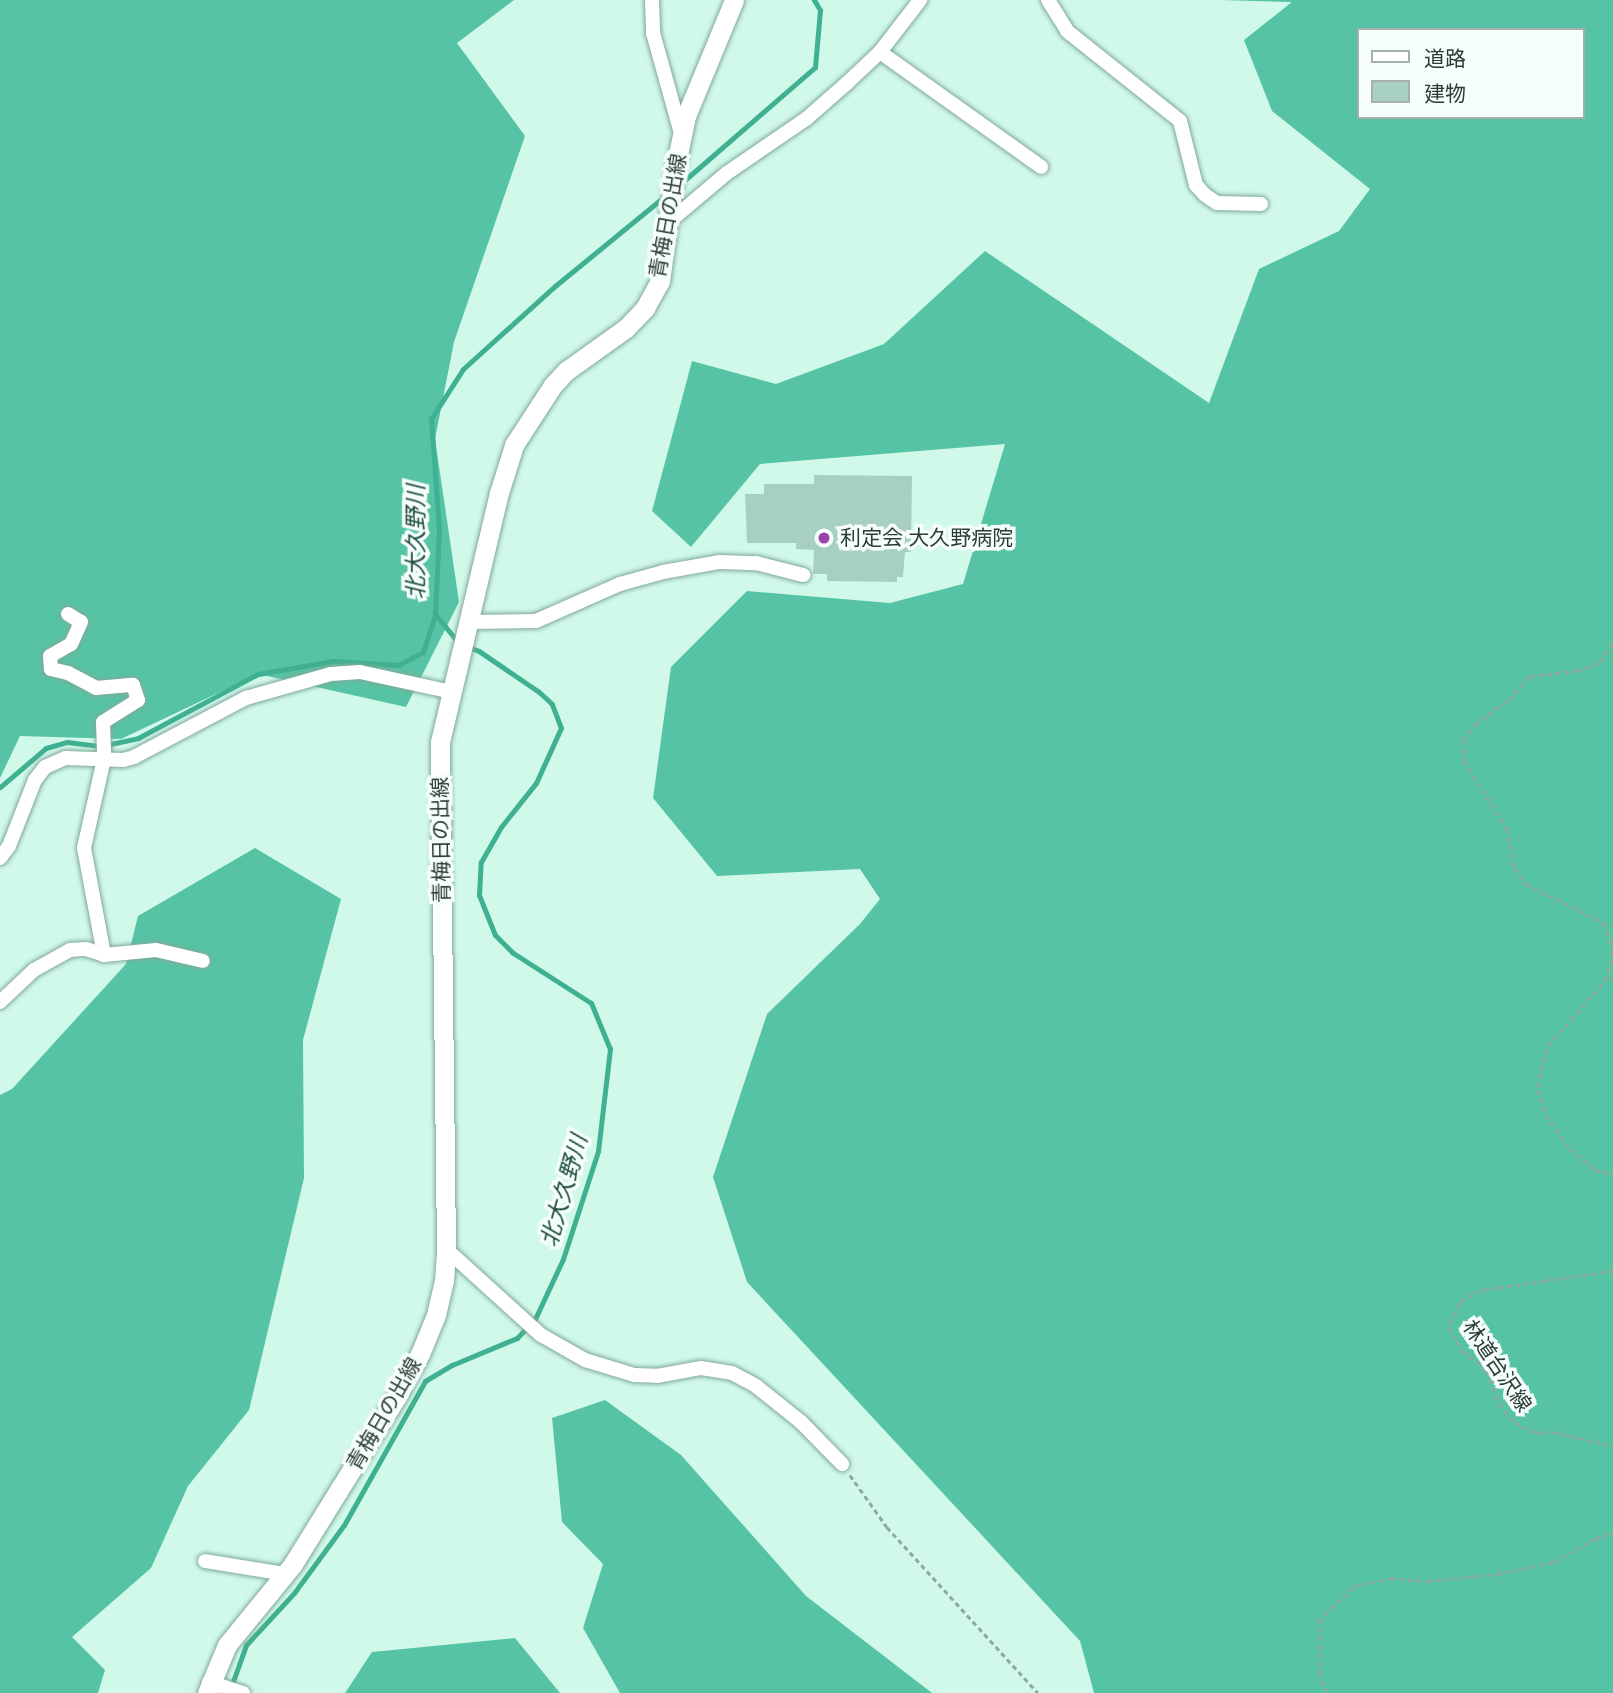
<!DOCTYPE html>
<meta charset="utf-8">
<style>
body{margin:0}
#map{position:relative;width:1613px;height:1693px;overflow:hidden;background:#d0f9ea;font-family:"Roboto Serif","Noto Sans JP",serif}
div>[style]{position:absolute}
.forest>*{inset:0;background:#56c4a4}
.stream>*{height:5px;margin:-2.5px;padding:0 2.5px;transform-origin:2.5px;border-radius:2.5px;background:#3fb091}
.building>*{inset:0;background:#a8d0c2}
.path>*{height:2.5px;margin-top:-1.25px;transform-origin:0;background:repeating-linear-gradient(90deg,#8caba0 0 5px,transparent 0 8.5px)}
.roads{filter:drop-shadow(0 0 2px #81a89b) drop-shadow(0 0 2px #81a89b)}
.minor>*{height:14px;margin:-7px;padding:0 7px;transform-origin:7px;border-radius:7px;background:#fff}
.secondary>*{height:19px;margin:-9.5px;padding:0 9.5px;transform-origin:9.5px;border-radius:9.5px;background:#fff}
.dots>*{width:19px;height:19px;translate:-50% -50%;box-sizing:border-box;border:4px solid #f6fefb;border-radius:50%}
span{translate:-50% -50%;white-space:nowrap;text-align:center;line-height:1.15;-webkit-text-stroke:7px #f6fefb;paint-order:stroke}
.street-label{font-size:21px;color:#2b3b36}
.poi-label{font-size:21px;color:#2b3b36}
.left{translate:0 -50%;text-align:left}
.water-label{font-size:23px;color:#1c4b3e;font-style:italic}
.legend{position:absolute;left:1357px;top:28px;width:228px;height:91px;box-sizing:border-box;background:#f6fefb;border:2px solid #a5b0ac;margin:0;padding:9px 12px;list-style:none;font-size:21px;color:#2b3b36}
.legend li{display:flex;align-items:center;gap:14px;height:35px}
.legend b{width:35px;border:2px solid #a5b0ac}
</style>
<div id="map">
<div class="forest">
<i style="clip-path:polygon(0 0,514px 0,457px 43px,525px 136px,454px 342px,435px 439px,459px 602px,406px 707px,258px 674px,121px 739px,20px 736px,0 778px)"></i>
<i style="clip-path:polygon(evenodd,1221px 0,1613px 0,1613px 1693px,1094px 1693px,1080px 1641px,747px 1282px,713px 1177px,767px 1014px,860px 924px,880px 899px,860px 869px,717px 876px,653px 798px,671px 667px,747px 591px,890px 603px,963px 584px,1005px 444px,760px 464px,691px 547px,652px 511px,692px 361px,776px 384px,884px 344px,985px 251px,1209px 403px,1259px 269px,1339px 231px,1370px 189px,1272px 111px,1244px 40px,1292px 2px,1221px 0,1359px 30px,1583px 30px,1583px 117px,1359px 117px,1359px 30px)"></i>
<i style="clip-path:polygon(255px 848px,341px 899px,303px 1040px,304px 1178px,249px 1410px,188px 1486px,151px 1568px,72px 1637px,105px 1670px,98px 1693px,0 1693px,0 1095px,12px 1089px,126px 964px,138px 916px)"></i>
<i style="clip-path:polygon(605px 1400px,681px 1455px,806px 1596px,932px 1693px,620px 1693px,583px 1628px,603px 1564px,562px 1522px,552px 1418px)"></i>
<i style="clip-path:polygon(515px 1638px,560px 1693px,345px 1693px,372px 1652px)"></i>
</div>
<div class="stream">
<i style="left:679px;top:185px;width:180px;rotate:-40.9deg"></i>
<i style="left:815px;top:67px;width:57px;rotate:-85deg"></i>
<i style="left:820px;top:10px;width:12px;rotate:-121deg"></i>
<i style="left:457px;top:641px;width:35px;rotate:-129deg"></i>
<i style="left:435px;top:614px;width:84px;rotate:-87.3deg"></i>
<i style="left:439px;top:530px;width:111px;rotate:-94.1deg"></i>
<i style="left:431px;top:419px;width:59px;rotate:-57.4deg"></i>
<i style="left:463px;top:369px;width:124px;rotate:-42.1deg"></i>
<i style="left:555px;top:286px;width:144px;rotate:-39.3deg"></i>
<i style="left:0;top:787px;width:60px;rotate:-40.3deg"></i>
<i style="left:46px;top:748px;width:22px;rotate:-16deg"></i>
<i style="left:67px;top:742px;width:34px;rotate:7deg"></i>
<i style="left:101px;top:746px;width:38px;rotate:-12deg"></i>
<i style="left:138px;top:738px;width:136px;rotate:-28.1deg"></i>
<i style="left:258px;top:674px;width:76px;rotate:-9.8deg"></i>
<i style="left:333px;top:661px;width:65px;rotate:3.5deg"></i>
<i style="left:398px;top:665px;width:28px;rotate:-27deg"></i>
<i style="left:423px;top:652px;width:40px;rotate:-72deg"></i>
<i style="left:231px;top:1687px;width:45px;rotate:-70.3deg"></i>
<i style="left:246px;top:1645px;width:71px;rotate:-47.3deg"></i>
<i style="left:294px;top:1593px;width:84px;rotate:-53.7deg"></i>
<i style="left:344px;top:1525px;width:165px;rotate:-60.6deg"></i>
<i style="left:425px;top:1381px;width:31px;rotate:-31deg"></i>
<i style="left:452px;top:1365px;width:70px;rotate:-22.6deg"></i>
<i style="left:517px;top:1338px;width:26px;rotate:-47deg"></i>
<i style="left:535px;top:1319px;width:66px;rotate:-65deg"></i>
<i style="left:563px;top:1259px;width:114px;rotate:-72deg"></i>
<i style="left:598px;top:1151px;width:103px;rotate:-83.3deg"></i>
<i style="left:610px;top:1049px;width:50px;rotate:-112.4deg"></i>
<i style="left:591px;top:1003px;width:93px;rotate:-147.3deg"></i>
<i style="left:513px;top:953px;width:25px;rotate:-135deg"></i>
<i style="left:495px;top:935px;width:43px;rotate:-111.8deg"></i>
<i style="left:479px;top:895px;width:33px;rotate:-87deg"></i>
<i style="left:481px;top:862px;width:40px;rotate:-60.3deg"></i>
<i style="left:501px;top:827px;width:56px;rotate:-51.5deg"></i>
<i style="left:536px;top:783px;width:60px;rotate:-65.6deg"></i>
<i style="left:561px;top:728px;width:26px;rotate:-111deg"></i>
<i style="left:552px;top:704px;width:18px;rotate:-137deg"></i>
<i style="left:539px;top:692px;width:73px;rotate:-145.7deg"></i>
<i style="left:479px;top:651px;width:14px;rotate:-159deg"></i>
</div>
<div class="building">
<i style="clip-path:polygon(814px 475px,912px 476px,911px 552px,905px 552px,903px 577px,897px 577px,897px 582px,827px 581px,827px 574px,813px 574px,814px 550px,796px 549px,796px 543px,747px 543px,745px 494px,764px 494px,764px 484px,814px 484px)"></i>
</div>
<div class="path">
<i style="left:1613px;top:644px;width:25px;rotate:127deg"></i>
<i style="left:1598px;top:664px;width:22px;rotate:162deg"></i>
<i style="left:1577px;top:671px;width:48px;rotate:172.9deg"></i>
<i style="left:1529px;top:677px;width:33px;rotate:131deg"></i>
<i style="left:1507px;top:702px;width:37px;rotate:145deg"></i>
<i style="left:1477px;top:723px;width:21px;rotate:127deg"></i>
<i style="left:1464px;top:740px;width:21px;rotate:90deg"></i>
<i style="left:1464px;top:761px;width:80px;rotate:57.3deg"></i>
<i style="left:1507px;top:828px;width:41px;rotate:80.1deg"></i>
<i style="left:1514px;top:868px;width:20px;rotate:53deg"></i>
<i style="left:1526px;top:884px;width:87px;rotate:26.6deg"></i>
<i style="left:1604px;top:923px;width:28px;rotate:72deg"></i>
<i style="left:1613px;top:951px;width:27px;rotate:100deg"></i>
<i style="left:1608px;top:978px;width:94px;rotate:131.1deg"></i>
<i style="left:1546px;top:1049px;width:42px;rotate:101deg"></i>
<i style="left:1538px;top:1090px;width:26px;rotate:72deg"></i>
<i style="left:1546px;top:1115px;width:42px;rotate:54.8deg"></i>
<i style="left:1570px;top:1149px;width:33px;rotate:40deg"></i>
<i style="left:1595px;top:1170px;width:18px;rotate:13deg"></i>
<i style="left:1613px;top:1271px;width:135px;rotate:171.5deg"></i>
<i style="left:1479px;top:1291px;width:22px;rotate:148deg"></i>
<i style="left:1460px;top:1303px;width:26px;rotate:115deg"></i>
<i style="left:1449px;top:1327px;width:28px;rotate:60deg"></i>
<i style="left:1463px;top:1351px;width:31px;rotate:40deg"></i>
<i style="left:1487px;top:1371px;width:35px;rotate:70deg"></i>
<i style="left:1499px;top:1404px;width:25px;rotate:50deg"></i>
<i style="left:1515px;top:1423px;width:23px;rotate:25deg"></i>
<i style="left:1536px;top:1433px;width:18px;rotate:-3deg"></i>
<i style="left:1554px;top:1432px;width:61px;rotate:13.3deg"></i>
<i style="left:850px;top:1475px;width:64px;rotate:54.6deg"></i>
<i style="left:887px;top:1527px;width:224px;rotate:47.7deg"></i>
<i style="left:1328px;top:1693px;width:20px;rotate:-117deg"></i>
<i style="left:1319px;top:1675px;width:54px;rotate:-90deg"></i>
<i style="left:1319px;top:1621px;width:49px;rotate:-45deg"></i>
<i style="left:1354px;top:1586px;width:38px;rotate:-12deg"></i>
<i style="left:1391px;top:1578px;width:37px;rotate:5deg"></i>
<i style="left:1428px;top:1581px;width:70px;rotate:-5.7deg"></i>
<i style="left:1498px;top:1574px;width:57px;rotate:-12.1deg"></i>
<i style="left:1554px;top:1562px;width:48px;rotate:-29.7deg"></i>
<i style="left:1596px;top:1538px;width:18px;rotate:-19deg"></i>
</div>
<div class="roads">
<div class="minor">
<i style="left:652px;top:0;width:33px;rotate:88deg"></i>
<i style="left:653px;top:33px;width:108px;rotate:74.4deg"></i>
<i style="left:1048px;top:0;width:36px;rotate:58deg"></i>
<i style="left:1067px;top:31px;width:144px;rotate:38.5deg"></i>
<i style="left:1180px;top:121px;width:66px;rotate:76deg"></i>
<i style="left:1196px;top:185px;width:13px;rotate:48deg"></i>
<i style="left:1205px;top:195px;width:14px;rotate:34deg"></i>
<i style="left:1217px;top:203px;width:44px;rotate:1.3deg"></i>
<i style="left:880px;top:52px;width:198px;rotate:35.5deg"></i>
<i style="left:669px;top:222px;width:76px;rotate:-40.2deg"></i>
<i style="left:727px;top:173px;width:96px;rotate:-34.4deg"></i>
<i style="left:806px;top:119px;width:55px;rotate:-41.3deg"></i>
<i style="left:847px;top:83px;width:45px;rotate:-43.2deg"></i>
<i style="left:880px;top:52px;width:66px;rotate:-52.4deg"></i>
<i style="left:68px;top:614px;width:15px;rotate:32deg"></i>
<i style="left:81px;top:622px;width:24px;rotate:114deg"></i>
<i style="left:71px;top:644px;width:24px;rotate:150deg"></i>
<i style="left:50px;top:656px;width:13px;rotate:86deg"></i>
<i style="left:51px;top:669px;width:17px;rotate:13deg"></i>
<i style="left:68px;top:673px;width:32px;rotate:28deg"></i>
<i style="left:96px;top:688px;width:37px;rotate:-5deg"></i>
<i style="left:133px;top:685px;width:16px;rotate:72deg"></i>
<i style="left:138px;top:700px;width:41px;rotate:147.8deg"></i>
<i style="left:103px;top:722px;width:37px;rotate:88deg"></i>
<i style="left:104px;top:759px;width:91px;rotate:102.7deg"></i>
<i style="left:84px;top:848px;width:109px;rotate:79.4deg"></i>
<i style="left:104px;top:955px;width:52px;rotate:-5.5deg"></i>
<i style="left:156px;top:950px;width:48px;rotate:13.2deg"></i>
<i style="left:469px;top:622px;width:67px;rotate:-0.9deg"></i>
<i style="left:536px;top:621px;width:92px;rotate:-23.8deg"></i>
<i style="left:620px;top:584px;width:45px;rotate:-15.6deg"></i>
<i style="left:663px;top:572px;width:58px;rotate:-10deg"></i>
<i style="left:720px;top:562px;width:36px;rotate:2deg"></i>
<i style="left:756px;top:563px;width:49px;rotate:14.3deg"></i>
<i style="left:0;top:858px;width:15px;rotate:-53deg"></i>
<i style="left:9px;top:846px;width:71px;rotate:-68.5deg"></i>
<i style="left:35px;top:780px;width:16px;rotate:-52deg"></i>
<i style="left:45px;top:767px;width:22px;rotate:-24deg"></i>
<i style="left:65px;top:758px;width:58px;rotate:2deg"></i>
<i style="left:123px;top:760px;width:11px;rotate:-15deg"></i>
<i style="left:134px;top:757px;width:127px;rotate:-27.8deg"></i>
<i style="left:246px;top:698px;width:88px;rotate:-15.8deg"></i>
<i style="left:331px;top:674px;width:29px;rotate:-4deg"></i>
<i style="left:360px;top:672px;width:94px;rotate:12.3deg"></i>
<i style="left:0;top:1002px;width:47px;rotate:-43.3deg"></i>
<i style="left:34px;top:970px;width:41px;rotate:-29.1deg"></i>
<i style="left:70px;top:950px;width:16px;rotate:-4deg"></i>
<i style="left:86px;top:949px;width:19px;rotate:18deg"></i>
<i style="left:446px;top:1249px;width:128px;rotate:42.2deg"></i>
<i style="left:541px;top:1335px;width:51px;rotate:29.6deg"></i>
<i style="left:585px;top:1360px;width:51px;rotate:17deg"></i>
<i style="left:634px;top:1375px;width:23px;rotate:2deg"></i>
<i style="left:657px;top:1376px;width:45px;rotate:-10.3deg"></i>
<i style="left:701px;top:1368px;width:31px;rotate:9deg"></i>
<i style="left:732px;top:1373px;width:27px;rotate:28deg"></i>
<i style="left:756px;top:1386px;width:58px;rotate:38.7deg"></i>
<i style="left:801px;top:1422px;width:59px;rotate:45.7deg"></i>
<i style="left:205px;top:1561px;width:81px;rotate:9.2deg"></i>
<i style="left:209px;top:1682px;width:36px;rotate:18deg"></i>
</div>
<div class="secondary">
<i style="left:207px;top:1693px;width:52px;rotate:-67.4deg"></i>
<i style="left:227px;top:1645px;width:104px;rotate:-50.8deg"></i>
<i style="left:293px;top:1564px;width:195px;rotate:-58.2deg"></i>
<i style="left:396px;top:1398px;width:50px;rotate:-61.4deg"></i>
<i style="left:420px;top:1354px;width:42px;rotate:-67.7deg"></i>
<i style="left:436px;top:1315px;width:35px;rotate:-77deg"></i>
<i style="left:444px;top:1281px;width:32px;rotate:-86deg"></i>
<i style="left:446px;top:1249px;width:507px;rotate:-90.68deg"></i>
<i style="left:440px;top:742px;width:256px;rotate:-76.7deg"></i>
<i style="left:499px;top:493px;width:50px;rotate:-72.6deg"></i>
<i style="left:514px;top:445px;width:72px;rotate:-57deg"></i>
<i style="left:553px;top:385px;width:19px;rotate:-47deg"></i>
<i style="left:566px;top:371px;width:74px;rotate:-35.6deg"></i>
<i style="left:626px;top:328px;width:28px;rotate:-46deg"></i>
<i style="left:645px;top:308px;width:31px;rotate:-61deg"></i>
<i style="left:660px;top:281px;width:118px;rotate:-82.2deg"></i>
<i style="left:676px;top:164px;width:49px;rotate:-78.2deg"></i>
<i style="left:686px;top:116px;width:126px;rotate:-67.5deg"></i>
</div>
</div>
<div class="dots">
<i style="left:824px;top:538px;background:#9c41ab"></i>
</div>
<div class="street-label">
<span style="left:668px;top:216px;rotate:-80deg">青梅日の出線</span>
<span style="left:441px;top:840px;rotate:-91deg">青梅日の出線</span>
<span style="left:1497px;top:1366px;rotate:56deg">林道台沢線</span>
<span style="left:384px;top:1414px;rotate:-60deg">青梅日の出線</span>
</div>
<div class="poi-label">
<span class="left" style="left:840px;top:538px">利定会 大久野病院</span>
</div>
<div class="water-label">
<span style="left:417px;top:542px;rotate:-90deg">北大久野川</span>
<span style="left:565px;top:1191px;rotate:-74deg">北大久野川</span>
</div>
<ul class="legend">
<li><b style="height:9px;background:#fff"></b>道路</li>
<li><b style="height:19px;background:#a8d0c2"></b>建物</li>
</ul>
</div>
